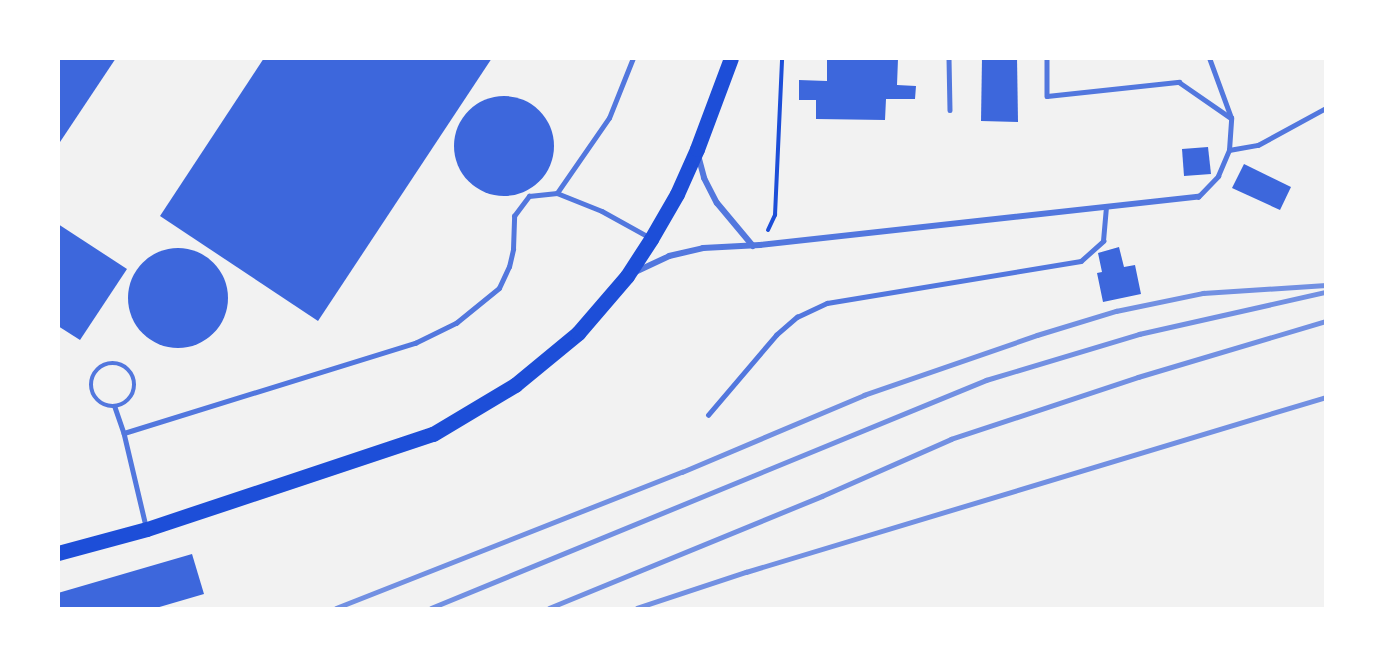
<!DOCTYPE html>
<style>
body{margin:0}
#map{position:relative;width:1384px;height:667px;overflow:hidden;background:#f2f2f2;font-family:Ubuntu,sans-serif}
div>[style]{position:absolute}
.building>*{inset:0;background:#3d67dc}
.round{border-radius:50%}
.path>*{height:4px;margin:-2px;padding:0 2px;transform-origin:2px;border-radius:2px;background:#1d4ed8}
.service>*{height:4.5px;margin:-2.25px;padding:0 2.25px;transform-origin:2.25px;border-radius:2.25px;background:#5277de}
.service>.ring{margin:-2.25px;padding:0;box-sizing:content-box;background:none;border:4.5px solid #5277de;border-radius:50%}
.minor>*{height:6px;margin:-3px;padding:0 3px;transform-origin:3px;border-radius:3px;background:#5277de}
.primary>*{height:15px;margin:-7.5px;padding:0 7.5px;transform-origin:7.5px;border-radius:7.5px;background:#1d4ed8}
.rail>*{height:4.5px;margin:-2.25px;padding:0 2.25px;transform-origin:2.25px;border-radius:2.25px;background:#7290e2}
span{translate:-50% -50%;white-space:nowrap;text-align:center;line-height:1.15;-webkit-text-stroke:6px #fff;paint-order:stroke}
.frame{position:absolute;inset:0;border:60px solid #fff;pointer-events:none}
</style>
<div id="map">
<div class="building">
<i style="clip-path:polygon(58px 58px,116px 58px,58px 145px)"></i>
<i style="clip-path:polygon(264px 58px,492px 58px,318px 321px,160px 216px)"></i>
<i style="clip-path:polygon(827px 58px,898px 59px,897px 85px,916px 86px,915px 99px,886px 99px,885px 120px,816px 119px,816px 100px,799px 100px,799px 80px,827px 81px)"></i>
<i style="clip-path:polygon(982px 58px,1017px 58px,1018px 122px,981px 121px)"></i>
<i class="round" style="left:454px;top:96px;width:100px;height:100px"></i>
<i style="clip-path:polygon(1208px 147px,1211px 174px,1184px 176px,1182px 149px)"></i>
<i style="clip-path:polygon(1244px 164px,1291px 187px,1280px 210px,1232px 188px)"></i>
<i style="clip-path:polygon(58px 224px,127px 269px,80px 340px,58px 326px)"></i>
<i style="clip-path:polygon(1119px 247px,1124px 267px,1135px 265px,1141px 294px,1103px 302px,1097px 273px,1102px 272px,1098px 253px)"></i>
<i class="round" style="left:128px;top:248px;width:100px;height:100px"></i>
<i style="clip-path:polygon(192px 554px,204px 594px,156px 608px,58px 608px,58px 593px)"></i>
</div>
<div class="path">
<i style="left:768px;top:230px;width:17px;rotate:-65deg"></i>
<i style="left:775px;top:215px;width:157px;rotate:-87.4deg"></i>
</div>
<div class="service">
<i style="left:949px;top:58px;width:52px;rotate:88.9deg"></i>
<i style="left:1047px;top:58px;width:38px;rotate:90deg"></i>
<i style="left:1047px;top:96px;width:133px;rotate:-6.1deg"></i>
<i style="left:1179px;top:82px;width:63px;rotate:34.7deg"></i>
<i style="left:1229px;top:150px;width:29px;rotate:-10deg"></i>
<i style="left:1258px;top:145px;width:77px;rotate:-28.6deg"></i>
<i style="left:557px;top:193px;width:91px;rotate:-55.3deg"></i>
<i style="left:609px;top:118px;width:65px;rotate:-68.2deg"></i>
<i style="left:1198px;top:197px;width:29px;rotate:-46deg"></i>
<i style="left:1218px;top:176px;width:28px;rotate:-67deg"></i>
<i style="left:1229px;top:150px;width:32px;rotate:-86deg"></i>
<i style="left:1231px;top:118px;width:64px;rotate:-110.1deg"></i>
<i class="ring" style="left:91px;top:363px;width:39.5px;height:39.5px"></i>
<i style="left:115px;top:407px;width:28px;rotate:71deg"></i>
<i style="left:124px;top:433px;width:96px;rotate:76.7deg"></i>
<i style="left:708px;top:415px;width:105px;rotate:-49.6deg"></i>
<i style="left:776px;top:335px;width:28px;rotate:-41deg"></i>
<i style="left:797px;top:317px;width:33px;rotate:-25deg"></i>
<i style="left:827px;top:303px;width:257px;rotate:-9.4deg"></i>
<i style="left:1081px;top:261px;width:30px;rotate:-42deg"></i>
<i style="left:1103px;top:241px;width:33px;rotate:-85deg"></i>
<i style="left:124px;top:433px;width:305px;rotate:-17.2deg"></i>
<i style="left:415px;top:343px;width:46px;rotate:-26deg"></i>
<i style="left:456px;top:323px;width:55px;rotate:-39.1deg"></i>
<i style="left:499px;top:288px;width:23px;rotate:-65deg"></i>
<i style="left:509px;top:267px;width:18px;rotate:-77deg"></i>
<i style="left:513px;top:249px;width:33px;rotate:-88deg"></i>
<i style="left:514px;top:216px;width:25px;rotate:-53deg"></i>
<i style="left:529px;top:196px;width:28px;rotate:-6deg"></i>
<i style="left:557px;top:193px;width:48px;rotate:21.8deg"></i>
<i style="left:602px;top:211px;width:54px;rotate:29deg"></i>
</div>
<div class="minor">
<i style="left:698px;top:155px;width:24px;rotate:75deg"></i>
<i style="left:704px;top:178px;width:28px;rotate:63deg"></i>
<i style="left:717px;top:203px;width:56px;rotate:50.1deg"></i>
<i style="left:633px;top:273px;width:40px;rotate:-25deg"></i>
<i style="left:669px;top:256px;width:35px;rotate:-13deg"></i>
<i style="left:703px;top:248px;width:57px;rotate:-3deg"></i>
<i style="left:760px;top:245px;width:441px;rotate:-6.3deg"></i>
</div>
<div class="primary">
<i style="left:58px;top:553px;width:92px;rotate:-15.1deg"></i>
<i style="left:147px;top:529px;width:301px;rotate:-18.4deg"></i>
<i style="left:433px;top:434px;width:96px;rotate:-30.9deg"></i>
<i style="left:515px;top:385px;width:82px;rotate:-39.5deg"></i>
<i style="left:578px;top:333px;width:75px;rotate:-49.3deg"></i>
<i style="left:627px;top:276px;width:44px;rotate:-57deg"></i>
<i style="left:651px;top:239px;width:52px;rotate:-60deg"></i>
<i style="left:677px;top:194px;width:49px;rotate:-66deg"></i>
<i style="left:697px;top:149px;width:97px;rotate:-69.5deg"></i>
</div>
<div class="rail">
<i style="left:336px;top:608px;width:372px;rotate:-21.5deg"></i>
<i style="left:682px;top:472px;width:198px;rotate:-22.9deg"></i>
<i style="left:864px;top:395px;width:183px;rotate:-19.1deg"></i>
<i style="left:1037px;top:335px;width:83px;rotate:-16.9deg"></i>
<i style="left:1116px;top:311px;width:89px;rotate:-11.7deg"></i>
<i style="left:1203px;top:293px;width:123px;rotate:-3.7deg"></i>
<i style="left:431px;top:608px;width:600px;rotate:-22.33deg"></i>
<i style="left:986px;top:380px;width:160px;rotate:-16.7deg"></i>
<i style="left:1139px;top:334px;width:192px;rotate:-12.7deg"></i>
<i style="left:549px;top:608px;width:295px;rotate:-22.3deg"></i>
<i style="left:822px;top:496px;width:141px;rotate:-23.8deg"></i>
<i style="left:951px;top:439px;width:197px;rotate:-18.3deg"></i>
<i style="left:1138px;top:377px;width:196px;rotate:-16.6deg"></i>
<i style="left:637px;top:608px;width:115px;rotate:-18.3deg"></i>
<i style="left:746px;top:572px;width:606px;rotate:-16.79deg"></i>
</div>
<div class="frame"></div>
</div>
